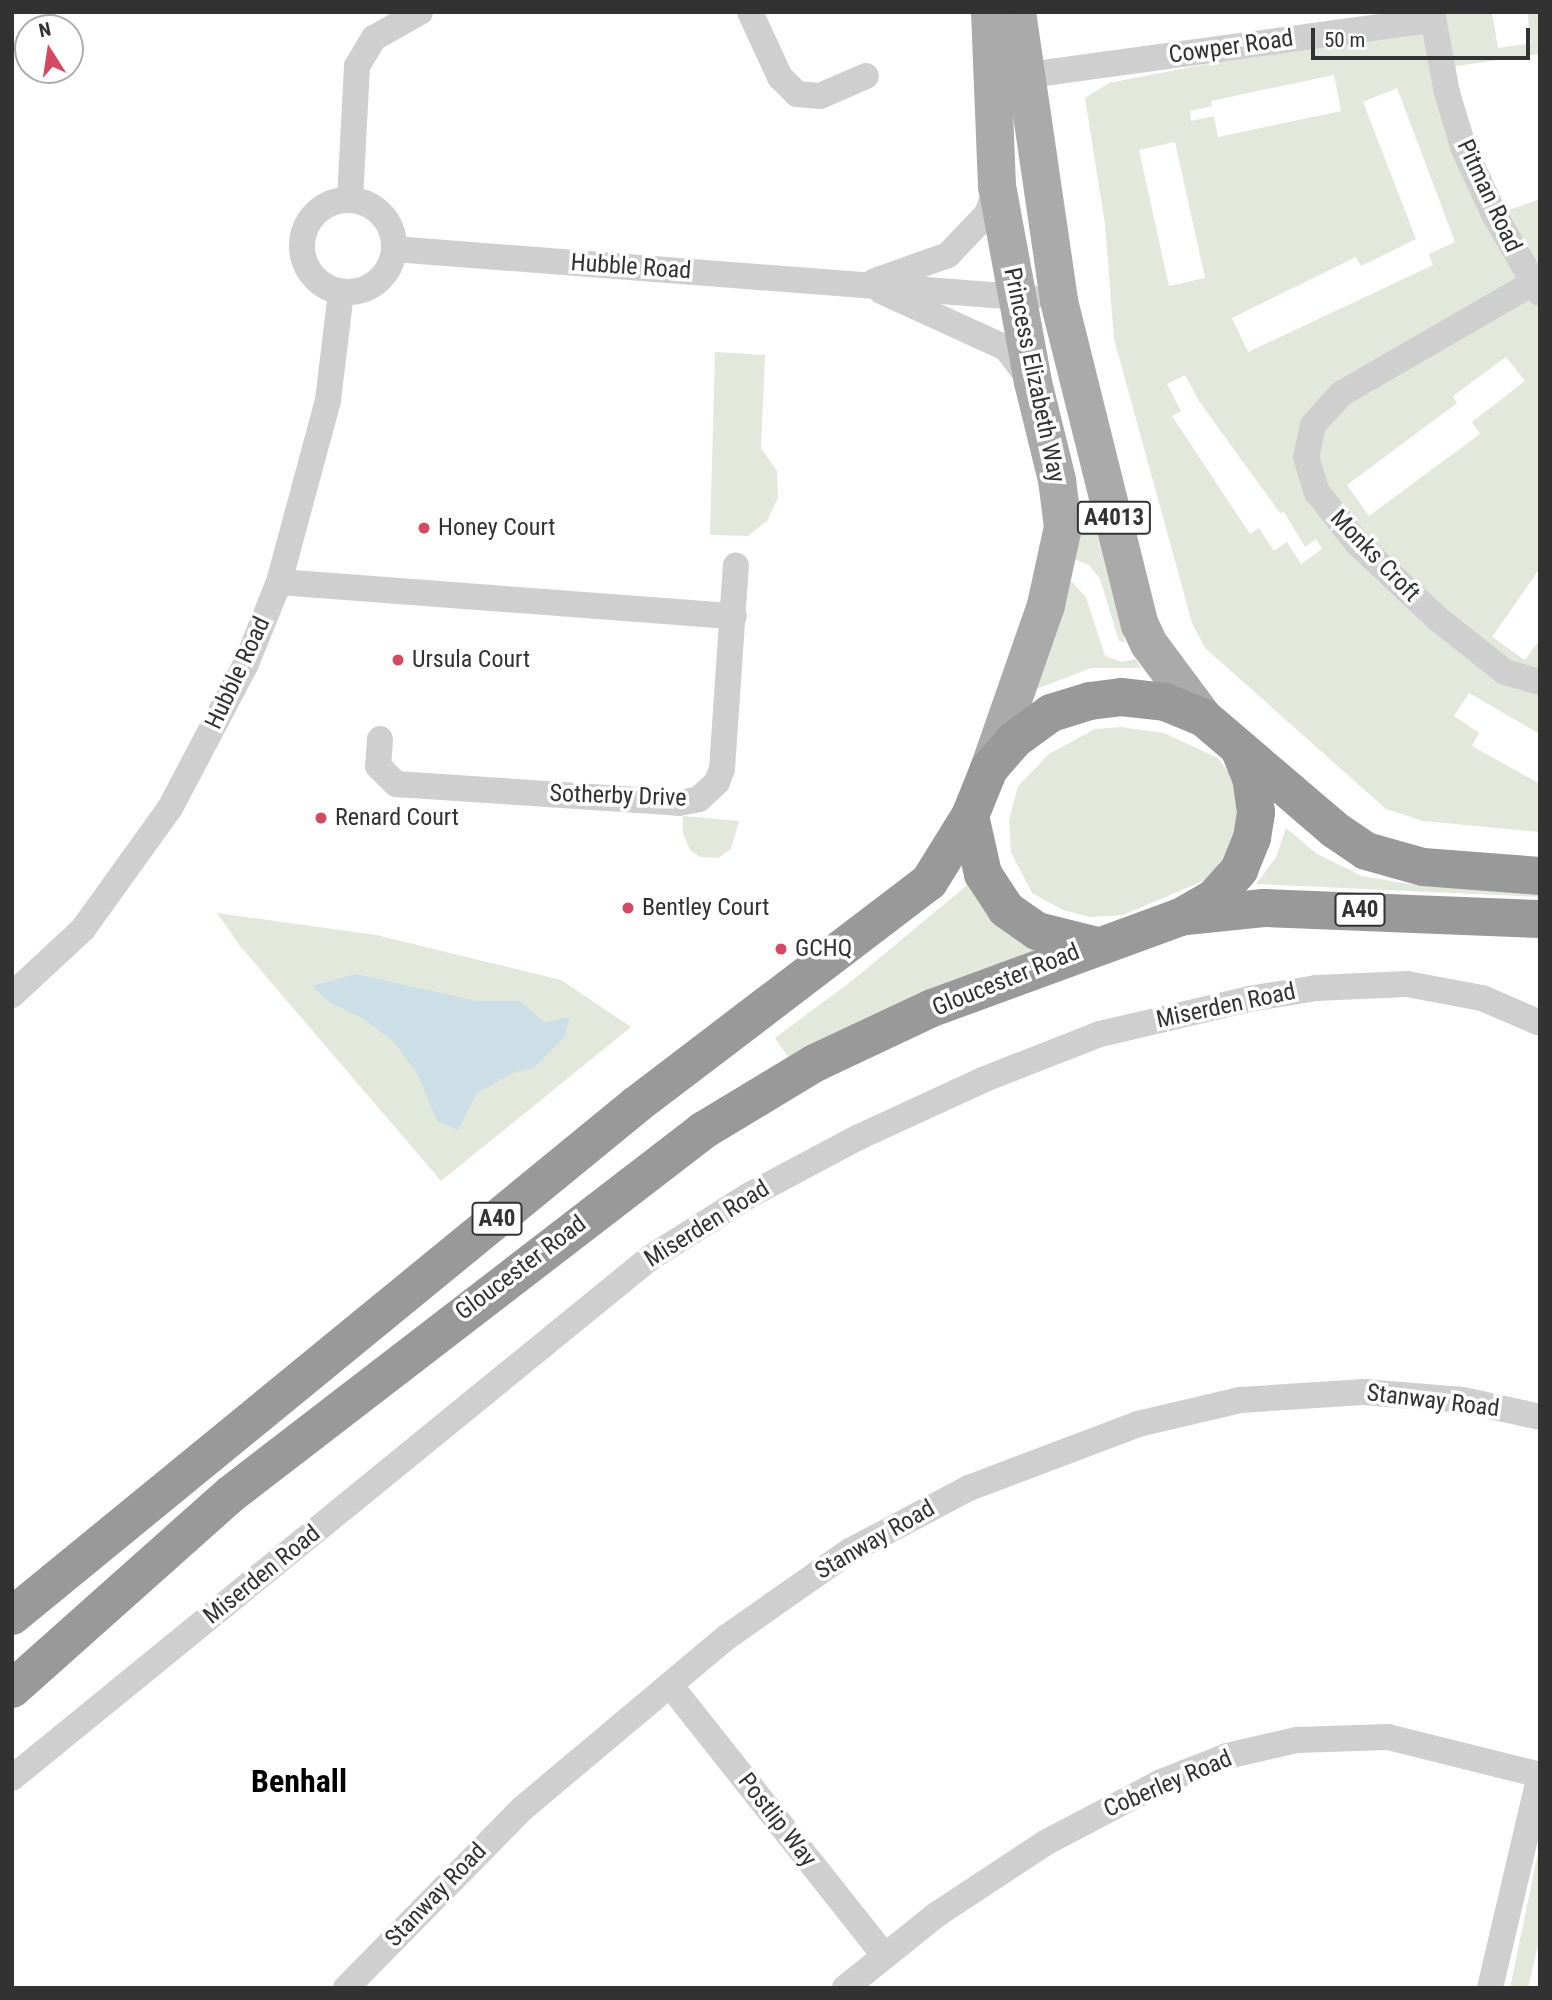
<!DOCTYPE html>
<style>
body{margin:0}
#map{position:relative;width:1552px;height:2000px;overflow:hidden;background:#fff;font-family:"Roboto Condensed",sans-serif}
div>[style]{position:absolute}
.green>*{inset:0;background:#e3e8dc}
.water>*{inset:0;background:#ccdfe6}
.street>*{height:26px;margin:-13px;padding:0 13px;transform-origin:13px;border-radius:13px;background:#cfcfcf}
.street>.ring{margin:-13px;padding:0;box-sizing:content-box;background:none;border:26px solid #cfcfcf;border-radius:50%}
.primary>*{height:38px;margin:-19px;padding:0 19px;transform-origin:19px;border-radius:19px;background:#aaa}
.highway>*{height:38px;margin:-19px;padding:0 19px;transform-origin:19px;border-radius:19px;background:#999}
.dots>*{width:19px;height:19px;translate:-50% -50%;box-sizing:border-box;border:4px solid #fff;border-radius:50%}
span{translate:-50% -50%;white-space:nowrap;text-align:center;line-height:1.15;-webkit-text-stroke:7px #fff;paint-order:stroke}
.shield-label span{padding:2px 5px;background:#fff;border:2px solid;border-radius:5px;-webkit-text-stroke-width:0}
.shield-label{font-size:23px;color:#323232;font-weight:700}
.street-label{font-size:24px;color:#323232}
.poi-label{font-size:24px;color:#323232}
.left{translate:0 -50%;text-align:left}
.district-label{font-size:32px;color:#000;font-weight:700}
.frame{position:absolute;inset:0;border:14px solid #323232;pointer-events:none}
.north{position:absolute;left:14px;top:14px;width:70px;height:70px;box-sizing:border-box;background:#fff;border:2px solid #adadad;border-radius:50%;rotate:348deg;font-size:19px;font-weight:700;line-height:28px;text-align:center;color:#323232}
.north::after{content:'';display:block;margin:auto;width:24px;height:32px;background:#d34a62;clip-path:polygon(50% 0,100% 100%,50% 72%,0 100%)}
.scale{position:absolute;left:1311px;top:28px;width:219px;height:32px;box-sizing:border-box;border:4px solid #323232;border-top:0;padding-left:9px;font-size:21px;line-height:24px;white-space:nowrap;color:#323232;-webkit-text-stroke:5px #fff;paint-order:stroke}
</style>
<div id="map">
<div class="green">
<i style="clip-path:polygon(evenodd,1432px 12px,1492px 12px,1498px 48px,1531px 43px,1527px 12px,1540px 12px,1540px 54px,1443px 68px,1495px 215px,1540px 199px,1540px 568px,1492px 637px,1525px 660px,1540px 639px,1540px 734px,1469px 693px,1454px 716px,1479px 733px,1472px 746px,1540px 784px,1540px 832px,1423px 821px,1386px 809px,1205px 648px,1192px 623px,1114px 339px,1105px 224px,1085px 98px,1109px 83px,1433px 20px,1432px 12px,1334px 75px,1341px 111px,1218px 137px,1214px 116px,1191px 121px,1190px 111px,1212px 106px,1211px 101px,1334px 75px,1432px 12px,1397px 88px,1455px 242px,1429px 254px,1433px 265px,1248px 352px,1232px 318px,1356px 257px,1361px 266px,1416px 239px,1363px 102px,1397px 88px,1432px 12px,1175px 142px,1205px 278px,1169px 286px,1139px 150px,1175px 142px,1432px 12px,1506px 357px,1525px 381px,1472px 422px,1480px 434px,1369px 516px,1347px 485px,1457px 403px,1453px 396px,1506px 357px,1432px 12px,1185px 375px,1199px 401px,1280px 513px,1284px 512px,1305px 547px,1316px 539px,1322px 549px,1301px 564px,1287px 542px,1274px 551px,1259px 528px,1250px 534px,1172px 416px,1181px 411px,1167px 384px,1185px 375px)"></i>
<i style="clip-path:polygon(715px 352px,765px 355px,761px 448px,777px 471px,778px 498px,767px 521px,748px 536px,710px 535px)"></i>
<i style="clip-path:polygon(1078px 512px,1091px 512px,1125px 642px,1119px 641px,1100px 579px,1089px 565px,1074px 559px)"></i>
<i style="clip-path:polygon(1071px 581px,1086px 597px,1105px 656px,1122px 662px,1136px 659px,1141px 668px,1091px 668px,1034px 690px)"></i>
<i style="clip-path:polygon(1121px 727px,1164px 733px,1218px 758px,1237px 784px,1237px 821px,1234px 845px,1208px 879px,1123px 915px,1090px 917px,1063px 910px,1032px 893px,1011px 852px,1009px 821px,1018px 786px,1049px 754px,1095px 729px)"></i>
<i style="clip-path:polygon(683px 816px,739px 821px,731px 849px,718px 858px,700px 857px,690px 850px,683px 833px)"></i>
<i style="clip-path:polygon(1286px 828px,1317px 854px,1362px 876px,1420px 886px,1540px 892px,1540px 897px,1256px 884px,1276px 857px)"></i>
<i style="clip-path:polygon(972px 881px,1043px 949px,789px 1058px,775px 1038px,853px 980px)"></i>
<i style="clip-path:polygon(217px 913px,376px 935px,561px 980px,631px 1027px,441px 1181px,240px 946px)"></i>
<i style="clip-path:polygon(1540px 1843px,1540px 1937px,1528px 1988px,1510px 1988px)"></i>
</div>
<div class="water">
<i style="clip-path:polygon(356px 974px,477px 1001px,520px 1001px,544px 1022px,570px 1017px,564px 1038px,534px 1068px,515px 1072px,477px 1093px,458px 1130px,437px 1121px,417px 1073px,393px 1041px,362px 1018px,329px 1002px,312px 986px)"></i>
</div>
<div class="street">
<i style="left:750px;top:12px;width:72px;rotate:65.2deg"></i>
<i style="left:780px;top:77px;width:24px;rotate:45deg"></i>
<i style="left:797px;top:94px;width:23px;rotate:5deg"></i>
<i style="left:820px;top:96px;width:50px;rotate:-23.5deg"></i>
<i style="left:1432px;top:12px;width:82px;rotate:79.5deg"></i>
<i style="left:1447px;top:93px;width:59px;rotate:73.1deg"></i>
<i style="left:1464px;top:149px;width:74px;rotate:65.2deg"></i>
<i style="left:1495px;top:216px;width:89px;rotate:59.7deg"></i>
<i style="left:1029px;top:75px;width:408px;rotate:-7.8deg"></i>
<i class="ring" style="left:302px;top:200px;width:66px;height:66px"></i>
<i style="left:350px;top:200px;width:134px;rotate:-87deg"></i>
<i style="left:357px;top:66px;width:33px;rotate:-59deg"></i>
<i style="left:374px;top:38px;width:53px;rotate:-29.5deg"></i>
<i style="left:394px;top:249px;width:639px;rotate:4.4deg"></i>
<i style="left:875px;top:281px;width:77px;rotate:-19.6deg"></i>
<i style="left:948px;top:255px;width:57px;rotate:-46.4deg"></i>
<i style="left:987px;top:214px;width:30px;rotate:-70deg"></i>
<i style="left:1533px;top:283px;width:222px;rotate:150deg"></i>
<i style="left:1341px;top:394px;width:42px;rotate:132.1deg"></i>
<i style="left:1313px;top:425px;width:33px;rotate:102deg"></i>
<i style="left:1306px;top:457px;width:37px;rotate:73deg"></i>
<i style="left:1317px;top:492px;width:65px;rotate:51.9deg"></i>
<i style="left:1357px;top:543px;width:111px;rotate:43.2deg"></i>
<i style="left:1438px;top:619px;width:85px;rotate:38.3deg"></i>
<i style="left:1505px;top:672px;width:36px;rotate:16deg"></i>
<i style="left:881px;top:291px;width:137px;rotate:24.5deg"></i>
<i style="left:1006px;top:348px;width:38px;rotate:53deg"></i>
<i style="left:279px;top:582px;width:456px;rotate:4.3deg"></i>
<i style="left:380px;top:739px;width:27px;rotate:94deg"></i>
<i style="left:378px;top:766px;width:25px;rotate:45deg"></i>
<i style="left:396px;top:784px;width:284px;rotate:3.8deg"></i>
<i style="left:679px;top:803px;width:20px;rotate:-11deg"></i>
<i style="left:699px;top:799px;width:25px;rotate:-43deg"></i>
<i style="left:717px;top:782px;width:14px;rotate:-69deg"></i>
<i style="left:722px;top:769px;width:204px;rotate:-86.1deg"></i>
<i style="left:12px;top:995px;width:97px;rotate:-42.9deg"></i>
<i style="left:83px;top:929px;width:149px;rotate:-54.3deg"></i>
<i style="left:170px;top:808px;width:163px;rotate:-62.2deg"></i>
<i style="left:246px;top:664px;width:88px;rotate:-68.1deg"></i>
<i style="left:279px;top:582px;width:188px;rotate:-74.9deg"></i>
<i style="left:328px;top:400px;width:109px;rotate:-83.1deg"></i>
<i style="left:670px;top:1685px;width:345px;rotate:51.6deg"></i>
<i style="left:12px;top:1778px;width:823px;rotate:-39.18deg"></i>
<i style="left:650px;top:1258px;width:116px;rotate:-32.3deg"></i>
<i style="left:748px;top:1196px;width:126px;rotate:-28deg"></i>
<i style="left:859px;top:1137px;width:139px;rotate:-24.7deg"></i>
<i style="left:985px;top:1079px;width:123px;rotate:-21.4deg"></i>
<i style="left:1100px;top:1034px;width:153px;rotate:-13.2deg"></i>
<i style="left:1249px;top:999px;width:68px;rotate:-9.3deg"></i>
<i style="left:1316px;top:988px;width:91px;rotate:-2.5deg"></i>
<i style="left:1407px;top:984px;width:76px;rotate:10.6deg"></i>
<i style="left:1482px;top:998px;width:63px;rotate:23.3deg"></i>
<i style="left:346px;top:1988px;width:252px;rotate:-45.5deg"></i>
<i style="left:523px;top:1808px;width:266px;rotate:-40deg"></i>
<i style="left:727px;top:1637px;width:150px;rotate:-35deg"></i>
<i style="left:850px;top:1551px;width:135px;rotate:-27.9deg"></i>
<i style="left:969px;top:1488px;width:181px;rotate:-20.7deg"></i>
<i style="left:1138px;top:1424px;width:105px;rotate:-13.2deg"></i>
<i style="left:1240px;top:1400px;width:124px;rotate:-3.7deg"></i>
<i style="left:1364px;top:1392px;width:99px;rotate:4.6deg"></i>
<i style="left:1463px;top:1400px;width:79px;rotate:12.4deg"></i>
<i style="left:845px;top:1988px;width:117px;rotate:-38.7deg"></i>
<i style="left:936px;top:1915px;width:131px;rotate:-33.4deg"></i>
<i style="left:1045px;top:1843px;width:131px;rotate:-27.7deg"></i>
<i style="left:1161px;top:1782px;width:71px;rotate:-21.5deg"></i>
<i style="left:1227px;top:1756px;width:72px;rotate:-12.9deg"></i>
<i style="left:1297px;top:1740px;width:91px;rotate:-1.9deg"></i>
<i style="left:1388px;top:1737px;width:157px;rotate:14deg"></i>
<i style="left:1490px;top:1988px;width:220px;rotate:-76.8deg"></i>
</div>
<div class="primary">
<i style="left:1017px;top:12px;width:292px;rotate:81.7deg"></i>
<i style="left:1059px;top:301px;width:334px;rotate:76deg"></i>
<i style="left:1140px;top:625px;width:21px;rotate:65deg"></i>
<i style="left:1149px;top:644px;width:92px;rotate:53.4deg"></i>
<i style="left:989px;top:769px;width:174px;rotate:-70.8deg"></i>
<i style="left:1046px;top:605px;width:80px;rotate:-77.7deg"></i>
<i style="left:1063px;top:527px;width:47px;rotate:-97.3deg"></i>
<i style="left:1057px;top:480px;width:101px;rotate:-103.8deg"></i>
<i style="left:1033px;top:382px;width:199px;rotate:-100.4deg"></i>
<i style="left:997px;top:186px;width:174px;rotate:-92.3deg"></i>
</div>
<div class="highway">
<i style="left:1186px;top:916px;width:78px;rotate:-5.9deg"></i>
<i style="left:1264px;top:908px;width:276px;rotate:2.3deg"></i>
<i style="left:1093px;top:945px;width:58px;rotate:-166deg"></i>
<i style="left:1037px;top:931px;width:38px;rotate:-145deg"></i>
<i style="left:1006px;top:909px;width:42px;rotate:-123.3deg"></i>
<i style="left:983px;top:874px;width:59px;rotate:-102.6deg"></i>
<i style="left:970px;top:816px;width:51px;rotate:-68deg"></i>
<i style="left:989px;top:769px;width:38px;rotate:-49deg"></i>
<i style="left:1014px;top:740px;width:46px;rotate:-36.1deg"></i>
<i style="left:1051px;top:713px;width:41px;rotate:-17.1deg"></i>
<i style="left:1090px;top:701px;width:31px;rotate:-7deg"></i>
<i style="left:1121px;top:697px;width:44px;rotate:6.5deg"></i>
<i style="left:1165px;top:702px;width:42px;rotate:22.3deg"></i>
<i style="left:1204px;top:718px;width:172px;rotate:40.5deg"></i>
<i style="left:1335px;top:830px;width:37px;rotate:34deg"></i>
<i style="left:1366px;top:851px;width:59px;rotate:15.7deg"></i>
<i style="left:1423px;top:867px;width:117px;rotate:4.4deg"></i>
<i style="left:12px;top:1616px;width:807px;rotate:-39.31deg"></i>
<i style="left:636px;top:1105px;width:368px;rotate:-37.3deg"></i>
<i style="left:929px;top:882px;width:78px;rotate:-58.2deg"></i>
<i style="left:12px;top:1689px;width:293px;rotate:-41.7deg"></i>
<i style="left:231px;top:1494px;width:597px;rotate:-37.58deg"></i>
<i style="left:704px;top:1130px;width:130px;rotate:-31.1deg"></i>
<i style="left:815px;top:1063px;width:129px;rotate:-25.2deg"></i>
<i style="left:932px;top:1008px;width:265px;rotate:-20.1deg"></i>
<i style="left:1181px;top:917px;width:38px;rotate:-30deg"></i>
<i style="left:1214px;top:898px;width:38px;rotate:-48deg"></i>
<i style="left:1239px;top:870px;width:35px;rotate:-68deg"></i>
<i style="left:1252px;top:838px;width:26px;rotate:-81deg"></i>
<i style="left:1256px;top:812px;width:34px;rotate:-98deg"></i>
<i style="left:1251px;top:778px;width:32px;rotate:-112deg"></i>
</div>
<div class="dots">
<i style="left:424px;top:528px;background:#d34a62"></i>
<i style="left:398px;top:660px;background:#d34a62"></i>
<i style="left:321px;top:818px;background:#d34a62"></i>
<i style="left:628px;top:908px;background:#d34a62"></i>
<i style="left:781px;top:949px;background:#d34a62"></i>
</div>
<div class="shield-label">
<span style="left:1114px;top:518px">A4013</span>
<span style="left:1360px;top:910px">A40</span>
<span style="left:497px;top:1219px">A40</span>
</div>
<div class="street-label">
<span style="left:1231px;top:47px;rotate:-8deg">Cowper Road</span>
<span style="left:1489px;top:196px;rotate:65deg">Pitman Road</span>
<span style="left:631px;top:267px;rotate:4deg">Hubble Road</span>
<span style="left:1034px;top:375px;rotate:78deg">Princess Elizabeth Way</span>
<span style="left:1375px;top:556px;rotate:46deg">Monks Croft</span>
<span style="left:238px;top:673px;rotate:-65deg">Hubble Road</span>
<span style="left:618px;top:796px;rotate:2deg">Sotherby Drive</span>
<span style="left:1006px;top:980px;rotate:-22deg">Gloucester Road</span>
<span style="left:1226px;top:1006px;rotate:-12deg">Miserden Road</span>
<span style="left:707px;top:1224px;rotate:-32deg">Miserden Road</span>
<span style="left:521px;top:1268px;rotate:-37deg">Gloucester Road</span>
<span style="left:1433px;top:1401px;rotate:7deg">Stanway Road</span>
<span style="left:875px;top:1540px;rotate:-30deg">Stanway Road</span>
<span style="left:262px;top:1575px;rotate:-39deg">Miserden Road</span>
<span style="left:1168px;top:1784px;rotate:-23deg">Coberley Road</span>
<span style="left:777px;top:1820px;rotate:52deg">Postlip Way</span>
<span style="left:436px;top:1895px;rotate:-46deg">Stanway Road</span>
</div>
<div class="poi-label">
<span class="left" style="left:438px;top:528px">Honey Court</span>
<span class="left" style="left:412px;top:660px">Ursula Court</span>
<span class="left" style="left:335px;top:818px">Renard Court</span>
<span class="left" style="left:642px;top:908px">Bentley Court</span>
<span class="left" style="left:795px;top:949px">GCHQ</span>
</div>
<div class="district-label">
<span style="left:299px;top:1781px">Benhall</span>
</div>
<div class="frame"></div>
<div class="north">N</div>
<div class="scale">50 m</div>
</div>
